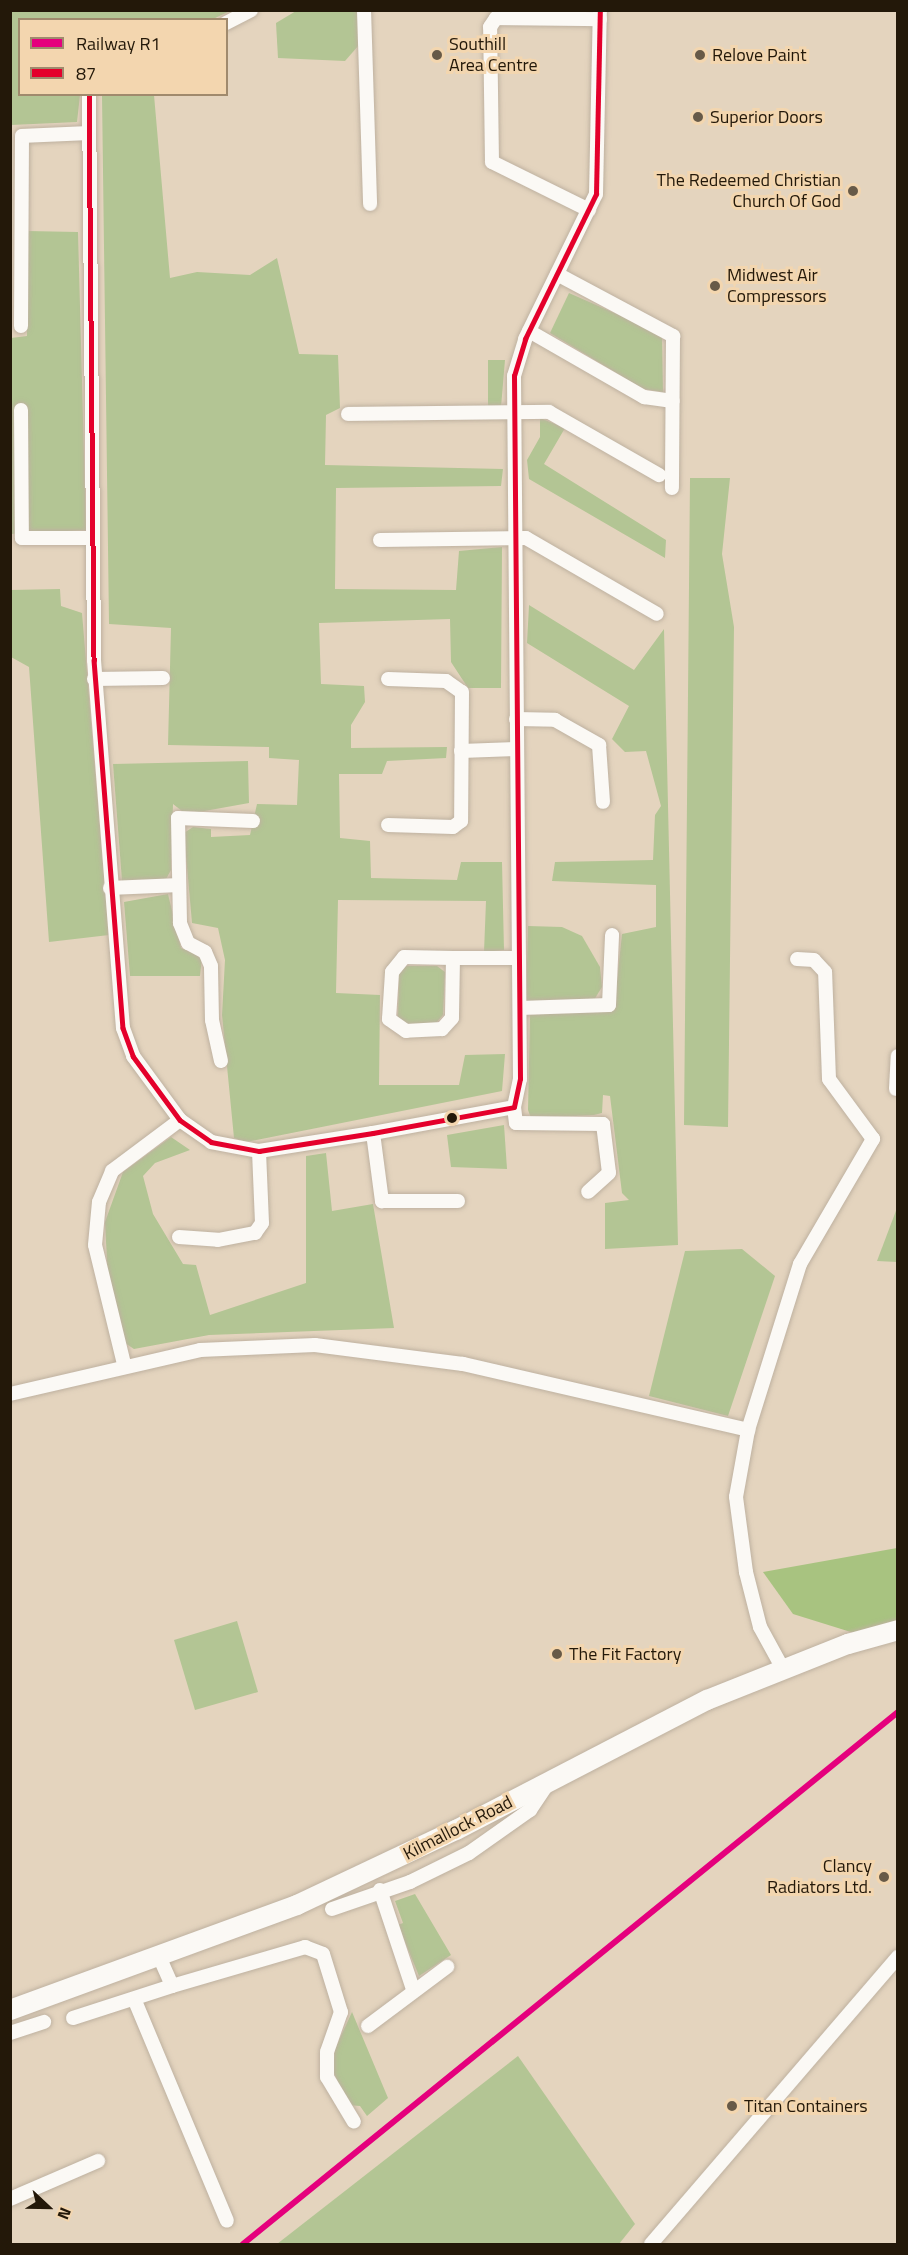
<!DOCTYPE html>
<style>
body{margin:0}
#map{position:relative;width:908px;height:2255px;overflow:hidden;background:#e4d4be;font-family:"Titillium Web",sans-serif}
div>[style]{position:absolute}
.green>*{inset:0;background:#b3c594}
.forest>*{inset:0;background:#a8c380}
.roads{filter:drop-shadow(0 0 2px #beb1a0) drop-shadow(0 0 2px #beb1a0)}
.street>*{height:14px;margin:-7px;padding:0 7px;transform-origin:7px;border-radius:7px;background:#fbf9f5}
.secondary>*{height:20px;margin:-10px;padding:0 10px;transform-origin:10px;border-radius:10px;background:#fbf9f5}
.bus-1>*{height:4.5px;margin:-2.25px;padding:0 2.25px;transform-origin:2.25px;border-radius:2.25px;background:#e4002b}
.rail-1>*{height:6px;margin:-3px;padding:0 3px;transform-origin:3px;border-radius:3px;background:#e5007d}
.dots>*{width:16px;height:16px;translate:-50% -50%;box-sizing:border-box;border:3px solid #f3d6af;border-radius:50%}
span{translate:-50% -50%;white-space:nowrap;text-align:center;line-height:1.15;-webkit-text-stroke:6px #f3d6af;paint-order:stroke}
.poi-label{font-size:18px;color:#231809}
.left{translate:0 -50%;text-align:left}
.right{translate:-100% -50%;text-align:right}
.street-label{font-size:18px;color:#231809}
.frame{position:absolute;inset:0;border:12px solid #231809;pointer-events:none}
.legend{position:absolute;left:18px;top:18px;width:210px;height:78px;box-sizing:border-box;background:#f3d6af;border:2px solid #a08a6d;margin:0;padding:8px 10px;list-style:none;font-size:18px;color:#231809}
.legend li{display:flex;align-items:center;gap:12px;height:30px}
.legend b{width:30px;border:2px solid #a08a6d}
.north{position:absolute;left:18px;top:2177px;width:60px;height:60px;-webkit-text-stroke:4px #f3d6af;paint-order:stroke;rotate:112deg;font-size:16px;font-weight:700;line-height:24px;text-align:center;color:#231809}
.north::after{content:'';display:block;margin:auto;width:21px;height:27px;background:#231809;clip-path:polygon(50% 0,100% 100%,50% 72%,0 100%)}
</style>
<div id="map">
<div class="green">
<i style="clip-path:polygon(10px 11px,11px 10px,230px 11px,211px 20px,20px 20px,20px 94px,80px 95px,77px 122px,11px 125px)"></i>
<i style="clip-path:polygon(296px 11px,358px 11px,359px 45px,345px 61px,278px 58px,276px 23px)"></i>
<i style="clip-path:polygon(102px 95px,154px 95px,170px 278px,197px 272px,250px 275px,277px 258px,299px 354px,338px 355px,340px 408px,326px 415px,325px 465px,503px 469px,501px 486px,336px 488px,335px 589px,456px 590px,459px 551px,502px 547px,501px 688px,468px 688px,451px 662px,450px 619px,319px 623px,321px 684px,364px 686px,365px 702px,351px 725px,351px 748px,447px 747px,446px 758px,387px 761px,382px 774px,339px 774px,340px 838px,370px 841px,371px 878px,457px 880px,461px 862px,502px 862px,504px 950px,484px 952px,486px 901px,338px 900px,336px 993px,380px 995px,379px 1085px,459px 1085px,465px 1055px,505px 1054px,502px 1091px,246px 1142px,234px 1138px,222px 1015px,225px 960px,218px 928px,192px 923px,184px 833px,193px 827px,211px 829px,211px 837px,250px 835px,257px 804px,297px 805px,299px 760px,269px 758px,269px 747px,168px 745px,171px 628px,109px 624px)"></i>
<i style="clip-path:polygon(27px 231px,78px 232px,86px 530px,11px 534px,11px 338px,27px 336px)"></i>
<i style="clip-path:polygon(569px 293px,662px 334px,663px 392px,643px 389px,550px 333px)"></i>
<i style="clip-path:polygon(488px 360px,505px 360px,501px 407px,488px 408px)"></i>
<i style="clip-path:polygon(540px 418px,565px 428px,544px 464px,666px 540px,665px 558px,529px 479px,527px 460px,540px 437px)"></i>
<i style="clip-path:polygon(690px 478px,730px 478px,722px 554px,734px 627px,728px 1127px,684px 1125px)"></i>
<i style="clip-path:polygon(60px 589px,61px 606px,82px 613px,109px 935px,49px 942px,29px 667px,11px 657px,10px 590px)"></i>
<i style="clip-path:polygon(529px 605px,634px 670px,664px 629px,678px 1245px,605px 1249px,605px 1203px,629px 1200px,622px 1193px,610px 1096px,603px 1095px,602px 1113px,594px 1115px,531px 1118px,528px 1110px,530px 1015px,614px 1009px,622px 934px,656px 927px,656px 885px,552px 881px,555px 862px,653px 860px,655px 815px,661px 806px,646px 751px,625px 752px,612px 739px,629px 706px,527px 643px)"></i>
<i style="clip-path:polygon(248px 761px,249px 803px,199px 812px,182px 811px,173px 804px,171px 870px,165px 881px,122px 881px,113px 764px)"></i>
<i style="clip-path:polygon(168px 894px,181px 948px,202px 957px,200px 976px,130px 976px,124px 902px)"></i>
<i style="clip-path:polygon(528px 926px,562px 927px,582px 936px,600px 967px,602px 987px,594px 1000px,526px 1001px)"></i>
<i style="clip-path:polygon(406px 966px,437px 966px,445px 972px,443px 1015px,435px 1024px,406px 1025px,398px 1017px,399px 971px)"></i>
<i style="clip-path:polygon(504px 1125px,507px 1169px,451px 1167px,447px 1135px)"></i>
<i style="clip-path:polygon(171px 1137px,190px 1150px,155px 1163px,143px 1176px,153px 1214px,183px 1264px,196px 1265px,210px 1315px,306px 1283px,306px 1156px,326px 1153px,332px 1211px,373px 1204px,394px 1328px,209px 1335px,134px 1349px,125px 1343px,108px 1280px,105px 1222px,123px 1172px)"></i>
<i style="clip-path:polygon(897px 1208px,897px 1262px,877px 1261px)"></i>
<i style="clip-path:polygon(742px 1249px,775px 1276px,728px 1416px,649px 1396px,685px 1251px)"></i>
<i style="clip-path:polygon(237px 1621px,258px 1692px,195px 1710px,174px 1640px)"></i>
<i style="clip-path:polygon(415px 1894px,451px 1955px,419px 1976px,398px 1925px,403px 1923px,395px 1901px)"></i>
<i style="clip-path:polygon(352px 2012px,388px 2098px,367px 2116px,360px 2106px,347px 2105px,333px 2070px,335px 2049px)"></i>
<i style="clip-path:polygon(518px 2056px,635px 2224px,619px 2244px,277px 2244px)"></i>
</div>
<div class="forest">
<i style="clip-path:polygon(897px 1548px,897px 1621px,854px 1633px,793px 1614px,763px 1572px)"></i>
</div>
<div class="roads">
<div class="street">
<i style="left:364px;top:10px;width:194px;rotate:88.2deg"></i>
<i style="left:226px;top:23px;width:28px;rotate:-27deg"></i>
<i style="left:89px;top:94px;width:566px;rotate:89.49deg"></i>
<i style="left:94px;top:660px;width:369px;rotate:85.5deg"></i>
<i style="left:123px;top:1028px;width:30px;rotate:70deg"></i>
<i style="left:133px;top:1056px;width:79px;rotate:53.7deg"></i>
<i style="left:180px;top:1120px;width:38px;rotate:35deg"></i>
<i style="left:211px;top:1142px;width:49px;rotate:10.6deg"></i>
<i style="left:259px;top:1151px;width:115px;rotate:-9deg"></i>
<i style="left:373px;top:1133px;width:143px;rotate:-10.4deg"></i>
<i style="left:514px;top:1107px;width:29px;rotate:-78deg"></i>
<i style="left:520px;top:1079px;width:703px;rotate:-90.49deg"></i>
<i style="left:514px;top:376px;width:39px;rotate:-73deg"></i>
<i style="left:525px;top:339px;width:161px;rotate:-63.9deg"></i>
<i style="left:596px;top:194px;width:184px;rotate:-88.8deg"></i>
<i style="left:589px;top:210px;width:108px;rotate:-153.7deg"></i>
<i style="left:492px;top:162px;width:135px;rotate:-90.8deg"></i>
<i style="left:490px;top:27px;width:11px;rotate:-56deg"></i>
<i style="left:496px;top:18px;width:104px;rotate:0.6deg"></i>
<i style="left:557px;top:274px;width:132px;rotate:28.1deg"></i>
<i style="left:673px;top:336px;width:152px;rotate:90.4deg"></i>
<i style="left:21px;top:326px;width:190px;rotate:-89.7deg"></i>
<i style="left:22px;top:136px;width:66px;rotate:-2.6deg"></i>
<i style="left:529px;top:331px;width:133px;rotate:29.9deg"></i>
<i style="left:644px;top:397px;width:29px;rotate:8deg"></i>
<i style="left:21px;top:410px;width:128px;rotate:89.6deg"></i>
<i style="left:22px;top:538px;width:71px"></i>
<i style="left:348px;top:414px;width:201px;rotate:-0.6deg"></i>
<i style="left:549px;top:412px;width:127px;rotate:29.8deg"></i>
<i style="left:380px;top:540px;width:146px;rotate:-0.8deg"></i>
<i style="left:526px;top:538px;width:151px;rotate:30.1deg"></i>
<i style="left:94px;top:679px;width:69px;rotate:-0.8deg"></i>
<i style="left:388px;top:679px;width:58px;rotate:2deg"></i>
<i style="left:446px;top:681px;width:19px;rotate:35deg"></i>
<i style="left:462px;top:692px;width:129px;rotate:90.4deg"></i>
<i style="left:461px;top:821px;width:10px;rotate:143deg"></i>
<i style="left:453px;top:827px;width:65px;rotate:-178.2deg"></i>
<i style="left:516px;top:719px;width:39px;rotate:1deg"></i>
<i style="left:555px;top:720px;width:51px;rotate:29.6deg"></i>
<i style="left:599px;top:745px;width:57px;rotate:86deg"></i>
<i style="left:461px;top:751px;width:55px;rotate:-2.1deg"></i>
<i style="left:110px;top:888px;width:69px;rotate:-2.5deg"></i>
<i style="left:453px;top:958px;width:60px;rotate:91deg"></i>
<i style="left:452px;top:1018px;width:15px;rotate:132deg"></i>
<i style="left:442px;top:1029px;width:36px;rotate:177deg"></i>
<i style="left:406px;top:1031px;width:21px;rotate:-145deg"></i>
<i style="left:389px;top:1019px;width:47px;rotate:-86.3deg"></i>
<i style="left:392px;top:972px;width:19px;rotate:-51deg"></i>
<i style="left:404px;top:957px;width:49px;rotate:1.2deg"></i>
<i style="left:453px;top:958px;width:66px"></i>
<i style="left:520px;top:1008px;width:89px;rotate:-1.9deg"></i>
<i style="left:609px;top:1005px;width:70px;rotate:-87.5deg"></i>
<i style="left:221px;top:1061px;width:42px;rotate:-102.4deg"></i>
<i style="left:212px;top:1020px;width:54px;rotate:-91.1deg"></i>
<i style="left:211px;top:966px;width:15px;rotate:-113deg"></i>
<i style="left:205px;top:952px;width:19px;rotate:-152deg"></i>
<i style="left:188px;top:943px;width:22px;rotate:-112deg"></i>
<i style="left:180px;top:923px;width:105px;rotate:-91.1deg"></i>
<i style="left:178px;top:818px;width:75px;rotate:2.3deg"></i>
<i style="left:896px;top:1089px;width:33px;rotate:-87deg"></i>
<i style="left:514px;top:1107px;width:16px;rotate:83deg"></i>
<i style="left:516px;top:1123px;width:87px;rotate:0.7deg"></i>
<i style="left:603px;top:1124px;width:49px;rotate:83deg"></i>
<i style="left:609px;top:1173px;width:28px;rotate:138deg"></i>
<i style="left:373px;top:1133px;width:69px;rotate:82.5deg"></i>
<i style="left:382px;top:1201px;width:76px"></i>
<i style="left:179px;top:1237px;width:39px;rotate:4deg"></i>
<i style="left:218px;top:1240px;width:38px;rotate:-11deg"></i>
<i style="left:255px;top:1233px;width:12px;rotate:-55deg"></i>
<i style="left:262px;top:1223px;width:72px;rotate:-92.4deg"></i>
<i style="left:124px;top:1364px;width:122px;rotate:-103.7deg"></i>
<i style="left:95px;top:1245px;width:43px;rotate:-84.7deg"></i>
<i style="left:99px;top:1202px;width:34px;rotate:-67deg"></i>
<i style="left:112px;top:1171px;width:85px;rotate:-36.9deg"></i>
<i style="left:10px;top:1394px;width:195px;rotate:-13deg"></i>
<i style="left:200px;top:1350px;width:115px;rotate:-2.5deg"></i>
<i style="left:315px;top:1345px;width:149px;rotate:7.3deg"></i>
<i style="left:463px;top:1364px;width:293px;rotate:13deg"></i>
<i style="left:783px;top:1669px;width:48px;rotate:-118.7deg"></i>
<i style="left:760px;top:1627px;width:57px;rotate:-104.3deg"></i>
<i style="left:746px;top:1572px;width:76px;rotate:-97.6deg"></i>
<i style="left:736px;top:1497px;width:68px;rotate:-79.8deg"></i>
<i style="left:748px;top:1430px;width:174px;rotate:-72.6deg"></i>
<i style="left:800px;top:1264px;width:145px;rotate:-59.7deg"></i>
<i style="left:873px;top:1139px;width:74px;rotate:-126.3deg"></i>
<i style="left:829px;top:1079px;width:107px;rotate:-92.1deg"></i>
<i style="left:825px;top:972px;width:16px;rotate:-133deg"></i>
<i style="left:814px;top:960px;width:17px;rotate:-177deg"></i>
<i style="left:380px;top:1890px;width:104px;rotate:71.6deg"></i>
<i style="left:332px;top:1909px;width:83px;rotate:-19.1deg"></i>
<i style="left:410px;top:1882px;width:66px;rotate:-26.2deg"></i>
<i style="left:469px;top:1853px;width:75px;rotate:-35.2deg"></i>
<i style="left:530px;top:1810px;width:36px;rotate:-56deg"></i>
<i style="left:158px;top:1954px;width:35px;rotate:66deg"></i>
<i style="left:172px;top:1986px;width:139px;rotate:-16.3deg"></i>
<i style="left:305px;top:1947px;width:19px;rotate:21deg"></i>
<i style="left:323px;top:1954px;width:61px;rotate:72.8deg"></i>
<i style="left:341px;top:2012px;width:42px;rotate:109.3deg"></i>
<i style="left:327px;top:2052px;width:25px;rotate:90deg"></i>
<i style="left:327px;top:2077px;width:52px;rotate:59deg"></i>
<i style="left:135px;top:2001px;width:238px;rotate:67.3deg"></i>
<i style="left:73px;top:2018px;width:104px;rotate:-17.9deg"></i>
<i style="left:368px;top:2026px;width:99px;rotate:-36.8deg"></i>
<i style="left:10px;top:2033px;width:36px;rotate:-18deg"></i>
<i style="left:10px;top:2199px;width:96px;rotate:-23.4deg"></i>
<i style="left:651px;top:2244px;width:379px;rotate:-49.3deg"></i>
</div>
<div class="secondary">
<i style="left:10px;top:2010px;width:306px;rotate:-20.1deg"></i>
<i style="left:297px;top:1905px;width:176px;rotate:-25.3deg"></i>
<i style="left:456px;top:1830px;width:283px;rotate:-27.4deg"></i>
<i style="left:707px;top:1700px;width:152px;rotate:-21.7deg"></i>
<i style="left:848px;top:1644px;width:52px;rotate:-15.6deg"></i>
</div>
</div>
<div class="bus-1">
<i style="left:89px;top:94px;width:566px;rotate:89.49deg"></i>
<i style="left:94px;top:660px;width:369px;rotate:85.5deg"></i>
<i style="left:123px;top:1028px;width:30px;rotate:70deg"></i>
<i style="left:133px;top:1056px;width:79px;rotate:53.7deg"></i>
<i style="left:180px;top:1120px;width:38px;rotate:35deg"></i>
<i style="left:211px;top:1142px;width:49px;rotate:10.6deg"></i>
<i style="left:259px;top:1151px;width:115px;rotate:-9deg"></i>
<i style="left:373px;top:1133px;width:143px;rotate:-10.4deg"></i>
<i style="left:514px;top:1107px;width:29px;rotate:-78deg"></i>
<i style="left:520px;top:1079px;width:703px;rotate:-90.49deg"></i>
<i style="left:514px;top:376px;width:39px;rotate:-73deg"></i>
<i style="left:525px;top:339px;width:161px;rotate:-63.9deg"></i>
<i style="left:596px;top:194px;width:184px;rotate:-88.8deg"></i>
</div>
<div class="rail-1">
<i style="left:243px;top:2244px;width:844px;rotate:-39.08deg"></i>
</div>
<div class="dots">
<i style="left:437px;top:55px;background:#675a48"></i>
<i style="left:700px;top:55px;background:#675a48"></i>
<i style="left:698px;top:117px;background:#675a48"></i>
<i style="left:853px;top:191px;background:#675a48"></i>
<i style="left:715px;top:286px;background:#675a48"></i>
<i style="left:452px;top:1118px;background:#231809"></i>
<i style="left:557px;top:1654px;background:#675a48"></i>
<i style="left:884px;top:1877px;background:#675a48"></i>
<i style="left:732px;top:2106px;background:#675a48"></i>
</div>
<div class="poi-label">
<span class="left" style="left:449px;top:55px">Southill<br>Area Centre</span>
<span class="left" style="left:712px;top:55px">Relove Paint</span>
<span class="left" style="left:710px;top:117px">Superior Doors</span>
<span class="right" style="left:841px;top:191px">The Redeemed Christian<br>Church Of God</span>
<span class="left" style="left:727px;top:286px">Midwest Air<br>Compressors</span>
<span class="left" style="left:569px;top:1654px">The Fit Factory</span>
<span class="right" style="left:872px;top:1877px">Clancy<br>Radiators Ltd.</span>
<span class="left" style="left:744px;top:2106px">Titan Containers</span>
</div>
<div class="street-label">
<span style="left:458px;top:1828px;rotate:-27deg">Kilmallock Road</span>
</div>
<div class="frame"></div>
<ul class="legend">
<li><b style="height:8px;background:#e5007d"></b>Railway R1</li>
<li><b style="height:8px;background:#e4002b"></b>87</li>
</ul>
<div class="north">N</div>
</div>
